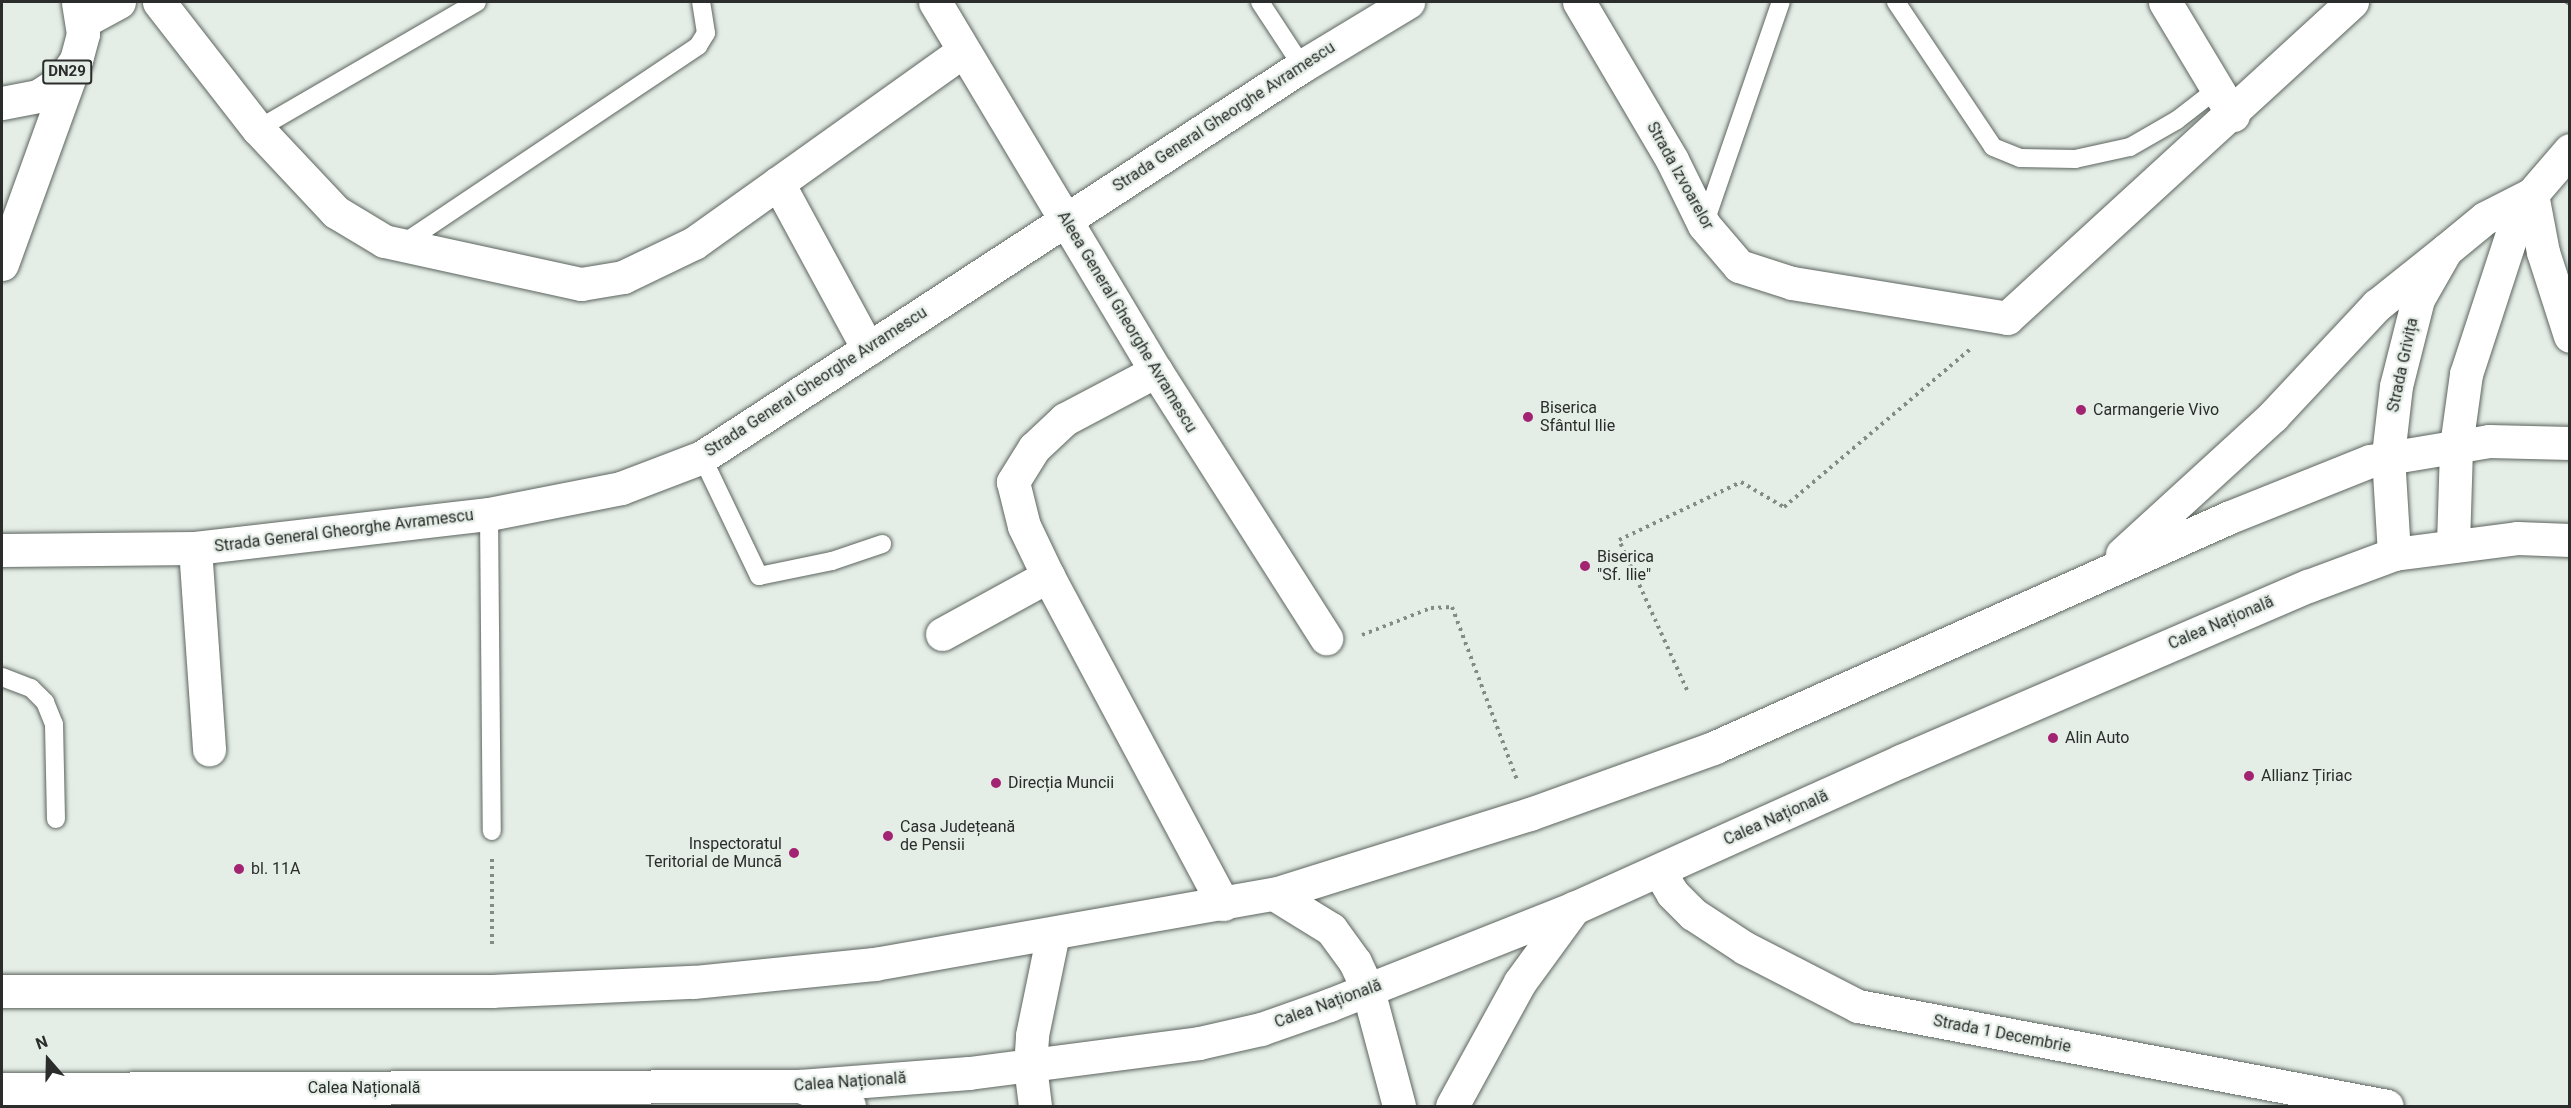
<!DOCTYPE html>
<meta charset="utf-8">
<style>
body{margin:0}
#map{position:relative;width:2571px;height:1108px;overflow:hidden;background:#e4ede6;font-family:Roboto,sans-serif}
div>[style]{position:absolute}
.path>*{height:4px;margin-top:-2px;transform-origin:0;background:repeating-linear-gradient(90deg,#848a86 0 3px,transparent 0 7.5px)}
.roads{filter:drop-shadow(0 0 2px #5d655f) drop-shadow(0 0 2px #5d655f)}
.lane>*{height:18px;margin:-9px;padding:0 9px;transform-origin:9px;border-radius:9px;background:#fff}
.street>*{height:33px;margin:-16.5px;padding:0 16.5px;transform-origin:16.5px;border-radius:16.5px;background:#fff}
.secondary>*{height:33px;margin:-16.5px;padding:0 16.5px;transform-origin:16.5px;border-radius:16.5px;background:#fff}
.primary>*{height:33px;margin:-16.5px;padding:0 16.5px;transform-origin:16.5px;border-radius:16.5px;background:#fff}
.dots>*{width:16px;height:16px;translate:-50% -50%;box-sizing:border-box;border:3px solid #e4ede6;border-radius:50%}
span{translate:-50% -50%;white-space:nowrap;text-align:center;line-height:1.15;-webkit-text-stroke:4.5px #e4ede6;paint-order:stroke}
.shield-label span{padding:2px 4px;background:#e4ede6;border:2px solid;border-radius:4px;-webkit-text-stroke-width:0}
.shield-label{font-size:15px;color:#2a2d2b;font-weight:700}
.street-label{font-size:16px;color:#2a2d2b}
.poi-label{font-size:16px;color:#2a2d2b}
.left{translate:0 -50%;text-align:left}
.right{translate:-100% -50%;text-align:right}
.frame{position:absolute;inset:0;border:3px solid #2a2d2b;pointer-events:none}
.north{position:absolute;left:18px;top:1030px;width:60px;height:60px;-webkit-text-stroke:4px #e4ede6;paint-order:stroke;rotate:340deg;font-size:16px;font-weight:700;line-height:24px;text-align:center;color:#2a2d2b}
.north::after{content:'';display:block;margin:auto;width:21px;height:27px;background:#2a2d2b;clip-path:polygon(50% 0,100% 100%,50% 72%,0 100%)}
</style>
<div id="map">
<div class="path">
<i style="left:2566px;top:2px;width:4px;rotate:27deg"></i>
<i style="left:1362px;top:635px;width:74px;rotate:-21.4deg"></i>
<i style="left:1431px;top:608px;width:21px;rotate:-3deg"></i>
<i style="left:1452px;top:607px;width:185px;rotate:69.4deg"></i>
<i style="left:1687px;top:690px;width:165px;rotate:-114.4deg"></i>
<i style="left:1619px;top:540px;width:135px;rotate:-25.4deg"></i>
<i style="left:1741px;top:482px;width:50px;rotate:30.2deg"></i>
<i style="left:1784px;top:507px;width:244px;rotate:-40.3deg"></i>
<i style="left:492px;top:944px;width:85px;rotate:-90deg"></i>
</div>
<div class="roads">
<div class="lane">
<i style="left:1260px;top:2px;width:77px;rotate:56.7deg"></i>
<i style="left:1896px;top:2px;width:174px;rotate:56.2deg"></i>
<i style="left:1993px;top:147px;width:29px;rotate:22deg"></i>
<i style="left:2020px;top:158px;width:55px;rotate:1deg"></i>
<i style="left:2075px;top:159px;width:56px;rotate:-12.3deg"></i>
<i style="left:2130px;top:147px;width:54px;rotate:-29.9deg"></i>
<i style="left:2177px;top:120px;width:51px;rotate:-37.8deg"></i>
<i style="left:258px;top:129px;width:253px;rotate:-30.1deg"></i>
<i style="left:1704px;top:225px;width:236px;rotate:-71deg"></i>
<i style="left:401px;top:245px;width:358px;rotate:-33.8deg"></i>
<i style="left:698px;top:46px;width:15px;rotate:-58deg"></i>
<i style="left:706px;top:33px;width:31px;rotate:-99deg"></i>
<i style="left:702px;top:457px;width:132px;rotate:64.4deg"></i>
<i style="left:759px;top:576px;width:75px;rotate:-11.6deg"></i>
<i style="left:832px;top:561px;width:53px;rotate:-18.8deg"></i>
<i style="left:489px;top:514px;width:317px;rotate:89.5deg"></i>
<i style="left:2px;top:677px;width:31px;rotate:21deg"></i>
<i style="left:31px;top:688px;width:20px;rotate:45deg"></i>
<i style="left:45px;top:702px;width:24px;rotate:68deg"></i>
<i style="left:54px;top:724px;width:95px;rotate:88.8deg"></i>
</div>
<div class="street">
<i style="left:159px;top:2px;width:161px;rotate:52.1deg"></i>
<i style="left:258px;top:129px;width:114px;rotate:46.8deg"></i>
<i style="left:336px;top:212px;width:56px;rotate:31.1deg"></i>
<i style="left:384px;top:241px;width:202px;rotate:12.3deg"></i>
<i style="left:581px;top:284px;width:43px;rotate:-9.5deg"></i>
<i style="left:623px;top:277px;width:79px;rotate:-25.6deg"></i>
<i style="left:694px;top:243px;width:103px;rotate:-35.5deg"></i>
<i style="left:778px;top:183px;width:189px;rotate:61.5deg"></i>
<i style="left:935px;top:2px;width:430px;rotate:59.1deg"></i>
<i style="left:1156px;top:371px;width:317px;rotate:57.5deg"></i>
<i style="left:1579px;top:2px;width:183px;rotate:59.5deg"></i>
<i style="left:1672px;top:160px;width:72px;rotate:63.8deg"></i>
<i style="left:1704px;top:225px;width:54px;rotate:49.5deg"></i>
<i style="left:1739px;top:266px;width:56px;rotate:17.8deg"></i>
<i style="left:1792px;top:283px;width:218px;rotate:9.2deg"></i>
<i style="left:2007px;top:318px;width:468px;rotate:-42.5deg"></i>
<i style="left:2165px;top:2px;width:132px;rotate:59deg"></i>
<i style="left:778px;top:183px;width:227px;rotate:-35.5deg"></i>
<i style="left:1156px;top:371px;width:103px;rotate:152.2deg"></i>
<i style="left:1065px;top:419px;width:42px;rotate:136.9deg"></i>
<i style="left:1034px;top:448px;width:40px;rotate:122deg"></i>
<i style="left:1013px;top:482px;width:45px;rotate:76deg"></i>
<i style="left:1024px;top:526px;width:55px;rotate:64.4deg"></i>
<i style="left:1048px;top:576px;width:372px;rotate:61.9deg"></i>
<i style="left:195px;top:548px;width:202px;rotate:86deg"></i>
<i style="left:2px;top:550px;width:193px;rotate:-0.6deg"></i>
<i style="left:195px;top:548px;width:296px;rotate:-6.6deg"></i>
<i style="left:489px;top:514px;width:135px;rotate:-11.1deg"></i>
<i style="left:621px;top:488px;width:87px;rotate:-20.9deg"></i>
<i style="left:702px;top:457px;width:716px;rotate:-33.09deg"></i>
<i style="left:1302px;top:66px;width:124px;rotate:-31.1deg"></i>
<i style="left:942px;top:634px;width:121px;rotate:-28.7deg"></i>
<i style="left:1659px;top:871px;width:26px;rotate:59deg"></i>
<i style="left:1672px;top:893px;width:30px;rotate:45deg"></i>
<i style="left:1693px;top:914px;width:62px;rotate:33.2deg"></i>
<i style="left:1745px;top:948px;width:127px;rotate:27.2deg"></i>
<i style="left:1858px;top:1006px;width:538px;rotate:10.7deg"></i>
</div>
<div class="secondary">
<i style="left:2px;top:264px;width:217px;rotate:-70.1deg"></i>
<i style="left:2453px;top:544px;width:98px;rotate:-88.2deg"></i>
<i style="left:2456px;top:446px;width:73px;rotate:-82.1deg"></i>
<i style="left:2466px;top:374px;width:148px;rotate:-71.9deg"></i>
<i style="left:2512px;top:233px;width:44px;rotate:-62.9deg"></i>
<i style="left:2532px;top:194px;width:58px;rotate:-49.2deg"></i>
<i style="left:2394px;top:554px;width:99px;rotate:-93.5deg"></i>
<i style="left:2388px;top:455px;width:69px;rotate:-83.4deg"></i>
<i style="left:2396px;top:386px;width:90px;rotate:-75.8deg"></i>
<i style="left:2418px;top:299px;width:56px;rotate:-60.3deg"></i>
<i style="left:2446px;top:250px;width:50px;rotate:-39.4deg"></i>
<i style="left:2485px;top:218px;width:53px;rotate:-27.1deg"></i>
<i style="left:1274px;top:894px;width:67px;rotate:31.6deg"></i>
<i style="left:1331px;top:929px;width:41px;rotate:54deg"></i>
<i style="left:1355px;top:962px;width:31px;rotate:65deg"></i>
<i style="left:1368px;top:990px;width:120px;rotate:75deg"></i>
<i style="left:800px;top:1086px;width:53px;rotate:22.2deg"></i>
<i style="left:1035px;top:1106px;width:40px;rotate:-97.1deg"></i>
<i style="left:1030px;top:1066px;width:31px;rotate:-86deg"></i>
<i style="left:1032px;top:1035px;width:103px;rotate:-78.3deg"></i>
<i style="left:1452px;top:1106px;width:141px;rotate:-61.3deg"></i>
<i style="left:1520px;top:982px;width:92px;rotate:-53.9deg"></i>
</div>
<div class="primary">
<i style="left:82px;top:22px;width:42px;rotate:-28.4deg"></i>
<i style="left:2px;top:103px;width:37px;rotate:-11deg"></i>
<i style="left:38px;top:96px;width:27px;rotate:-33deg"></i>
<i style="left:61px;top:81px;width:26px;rotate:-54deg"></i>
<i style="left:76px;top:60px;width:27px;rotate:-75deg"></i>
<i style="left:83px;top:34px;width:32px;rotate:-99deg"></i>
<i style="left:2532px;top:194px;width:59px;rotate:79.3deg"></i>
<i style="left:2543px;top:252px;width:88px;rotate:72.2deg"></i>
<i style="left:2122px;top:554px;width:205px;rotate:-42.4deg"></i>
<i style="left:2273px;top:416px;width:152px;rotate:-46.9deg"></i>
<i style="left:2377px;top:305px;width:88px;rotate:-38.6deg"></i>
<i style="left:2px;top:991px;width:490px"></i>
<i style="left:492px;top:991px;width:202px;rotate:-2.6deg"></i>
<i style="left:694px;top:982px;width:182px;rotate:-5.7deg"></i>
<i style="left:875px;top:964px;width:405px;rotate:-10deg"></i>
<i style="left:1274px;top:894px;width:268px;rotate:-17.4deg"></i>
<i style="left:1530px;top:814px;width:195px;rotate:-19.8deg"></i>
<i style="left:1713px;top:748px;width:566px;rotate:-24.08deg"></i>
<i style="left:2230px;top:517px;width:151px;rotate:-21.8deg"></i>
<i style="left:2370px;top:461px;width:121px;rotate:-9.5deg"></i>
<i style="left:2489px;top:441px;width:81px;rotate:1.4deg"></i>
<i style="left:2px;top:1089px;width:798px;rotate:-0.22deg"></i>
<i style="left:800px;top:1086px;width:169px;rotate:-4.4deg"></i>
<i style="left:969px;top:1073px;width:232px;rotate:-7.4deg"></i>
<i style="left:1199px;top:1043px;width:64px;rotate:-12.7deg"></i>
<i style="left:1261px;top:1029px;width:72px;rotate:-19.4deg"></i>
<i style="left:1329px;top:1005px;width:264px;rotate:-21.6deg"></i>
<i style="left:1574px;top:908px;width:359px;rotate:-24.2deg"></i>
<i style="left:1901px;top:761px;width:443px;rotate:-23.3deg"></i>
<i style="left:2308px;top:586px;width:92px;rotate:-20.4deg"></i>
<i style="left:2394px;top:554px;width:124px;rotate:-7.4deg"></i>
<i style="left:2517px;top:538px;width:53px;rotate:2.2deg"></i>
</div>
</div>
<div class="dots">
<i style="left:2081px;top:410px;background:#a32373"></i>
<i style="left:1528px;top:417px;background:#a32373"></i>
<i style="left:1585px;top:566px;background:#a32373"></i>
<i style="left:2053px;top:738px;background:#a32373"></i>
<i style="left:2249px;top:776px;background:#a32373"></i>
<i style="left:996px;top:783px;background:#a32373"></i>
<i style="left:888px;top:836px;background:#a32373"></i>
<i style="left:794px;top:853px;background:#a32373"></i>
<i style="left:239px;top:869px;background:#a32373"></i>
</div>
<div class="shield-label">
<span style="left:67px;top:72px">DN29</span>
</div>
<div class="street-label">
<span style="left:1224px;top:117px;rotate:-33deg">Strada General Gheorghe Avramescu</span>
<span style="left:1680px;top:176px;rotate:61deg">Strada Izvoarelor</span>
<span style="left:1127px;top:322px;rotate:59deg">Aleea General Gheorghe Avramescu</span>
<span style="left:2403px;top:365px;rotate:-78deg">Strada Grivița</span>
<span style="left:816px;top:382px;rotate:-33deg">Strada General Gheorghe Avramescu</span>
<span style="left:344px;top:531px;rotate:-7deg">Strada General Gheorghe Avramescu</span>
<span style="left:2221px;top:623px;rotate:-23deg">Calea Națională</span>
<span style="left:1776px;top:818px;rotate:-24deg">Calea Națională</span>
<span style="left:1328px;top:1004px;rotate:-20deg">Calea Națională</span>
<span style="left:2002px;top:1034px;rotate:11deg">Strada 1 Decembrie</span>
<span style="left:850px;top:1082px;rotate:-4deg">Calea Națională</span>
<span style="left:364px;top:1088px">Calea Națională</span>
</div>
<div class="poi-label">
<span class="left" style="left:1540px;top:417px">Biserica<br>Sfântul Ilie</span>
<span class="left" style="left:2093px;top:410px">Carmangerie Vivo</span>
<span class="left" style="left:1597px;top:566px">Biserica<br>"Sf. Ilie"</span>
<span class="left" style="left:2065px;top:738px">Alin Auto</span>
<span class="left" style="left:2261px;top:776px">Allianz Țiriac</span>
<span class="left" style="left:1008px;top:783px">Direcția Muncii</span>
<span class="left" style="left:900px;top:836px">Casa Județeană<br>de Pensii</span>
<span class="right" style="left:782px;top:853px">Inspectoratul<br>Teritorial de Muncã</span>
<span class="left" style="left:251px;top:869px">bl. 11A</span>
</div>
<div class="frame"></div>
<div class="north">N</div>
</div>
